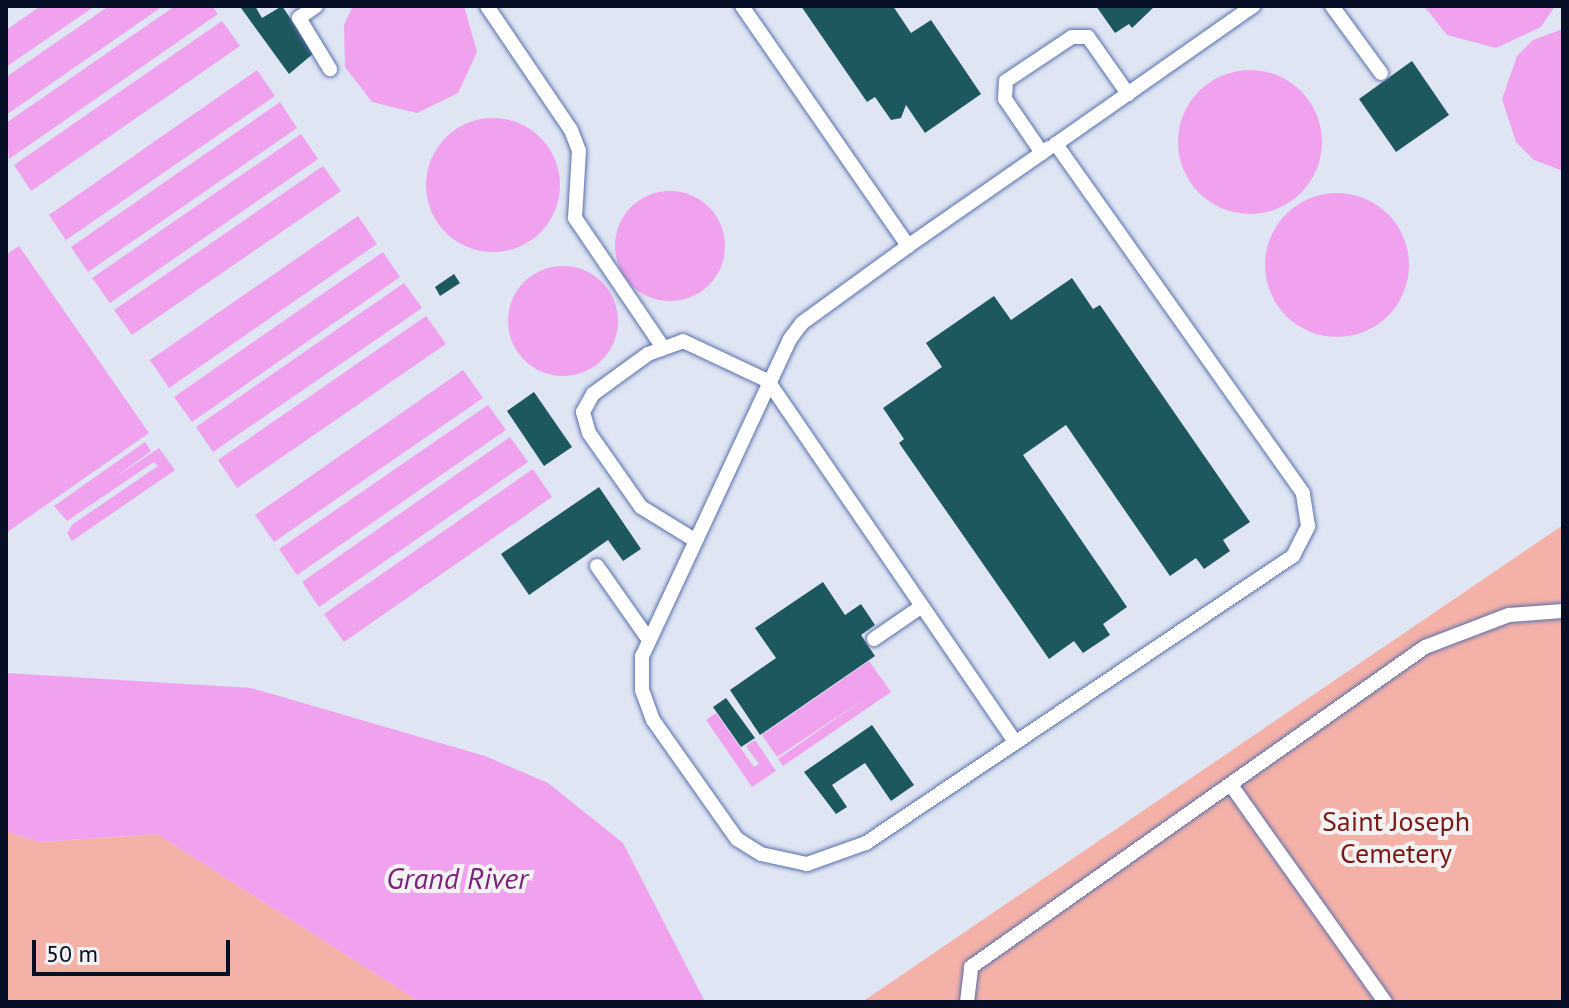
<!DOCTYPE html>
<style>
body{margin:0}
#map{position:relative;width:1569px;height:1008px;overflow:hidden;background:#dfe5f3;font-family:"PT Sans",sans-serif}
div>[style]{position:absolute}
.green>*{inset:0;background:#f4b1a8}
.water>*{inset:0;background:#f0a2ee}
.round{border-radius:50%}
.building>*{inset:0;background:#1e585f}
.roads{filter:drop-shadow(0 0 2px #586fac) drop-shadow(0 0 2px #586fac)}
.service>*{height:14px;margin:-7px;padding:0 7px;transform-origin:7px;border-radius:7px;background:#fff}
span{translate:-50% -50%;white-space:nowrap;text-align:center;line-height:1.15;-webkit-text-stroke:8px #f2f2f2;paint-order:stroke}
.park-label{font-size:28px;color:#7a1a17}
.water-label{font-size:30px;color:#7c237e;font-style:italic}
.frame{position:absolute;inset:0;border:8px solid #070f27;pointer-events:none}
.scale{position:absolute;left:32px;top:940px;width:198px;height:36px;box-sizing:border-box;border:4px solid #070f27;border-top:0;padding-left:10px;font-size:24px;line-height:28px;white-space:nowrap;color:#070f27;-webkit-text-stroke:6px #f2f2f2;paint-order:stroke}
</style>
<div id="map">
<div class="green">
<i style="clip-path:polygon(1563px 525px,1563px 1002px,862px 1002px)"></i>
<i style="clip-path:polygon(6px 831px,40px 842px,157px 834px,420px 1002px,6px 1002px)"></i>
</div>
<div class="water">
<i style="clip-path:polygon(41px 6px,95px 6px,6px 67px,6px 30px)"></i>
<i style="clip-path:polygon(109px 6px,163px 6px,6px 115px,6px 77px)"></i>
<i style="clip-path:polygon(175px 6px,212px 6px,218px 14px,9px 159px,6px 123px)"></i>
<i style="clip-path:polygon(353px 6px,464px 6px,477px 52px,458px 93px,417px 113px,372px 102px,345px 67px,344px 25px)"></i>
<i style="clip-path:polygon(1424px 6px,1555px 6px,1541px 27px,1496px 48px,1447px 35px)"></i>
<i style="clip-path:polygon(222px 21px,240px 46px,31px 191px,14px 165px)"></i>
<i style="clip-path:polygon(1563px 29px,1563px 171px,1534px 160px,1516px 142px,1502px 99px,1517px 56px,1533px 40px)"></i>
<i class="round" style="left:1178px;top:70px;width:144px;height:144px"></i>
<i style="clip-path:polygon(257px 70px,275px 96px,66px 240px,49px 215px)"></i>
<i style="clip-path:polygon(280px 102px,297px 128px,88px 272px,71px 247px)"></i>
<i class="round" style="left:426px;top:118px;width:134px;height:134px"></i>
<i style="clip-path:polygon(301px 134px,318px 159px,110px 303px,92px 278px)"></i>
<i style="clip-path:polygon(323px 166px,341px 191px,132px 335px,114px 310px)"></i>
<i class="round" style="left:615px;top:191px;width:110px;height:110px"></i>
<i class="round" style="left:1265px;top:193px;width:144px;height:144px"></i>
<i style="clip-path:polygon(358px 216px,377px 244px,169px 388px,150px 360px)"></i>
<i style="clip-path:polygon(19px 246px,149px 433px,6px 533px,6px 255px)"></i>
<i style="clip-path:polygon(383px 252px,400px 277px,192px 422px,174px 397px)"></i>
<i class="round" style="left:508px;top:266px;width:110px;height:110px"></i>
<i style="clip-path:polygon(404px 283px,422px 308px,213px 452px,196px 427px)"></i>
<i style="clip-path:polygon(426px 316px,446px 344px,237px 488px,218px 460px)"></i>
<i style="clip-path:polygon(463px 370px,483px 398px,274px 542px,255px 515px)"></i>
<i style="clip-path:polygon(488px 405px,506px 430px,297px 575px,279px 549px)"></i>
<i style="clip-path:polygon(510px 437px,528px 462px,319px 607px,302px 582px)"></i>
<i style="clip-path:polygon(145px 442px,151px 451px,114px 478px,159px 448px,175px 470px,72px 541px,67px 533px,73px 524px,158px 466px,154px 462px,67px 521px,54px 506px)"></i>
<i style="clip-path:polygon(533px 469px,552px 497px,344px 642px,324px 614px)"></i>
<i style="clip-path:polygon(869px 661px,891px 692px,783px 766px,778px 759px,864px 699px,777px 757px,762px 735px)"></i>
<i style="clip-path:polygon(6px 673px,251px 688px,485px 756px,548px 783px,623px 843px,705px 1002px,420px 1002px,157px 834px,39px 842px,6px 831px)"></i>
<i style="clip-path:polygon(716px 713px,754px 767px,759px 764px,746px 746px,755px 740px,776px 771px,752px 787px,706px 720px)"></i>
</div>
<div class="building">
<i style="clip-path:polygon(255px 6px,262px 18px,282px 6px,314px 53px,289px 74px,241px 8px)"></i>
<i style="clip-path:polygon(801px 6px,893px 6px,911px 33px,931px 20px,981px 94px,925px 133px,906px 105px,901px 118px,891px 120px,875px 97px,867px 102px)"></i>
<i style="clip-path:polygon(1096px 6px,1155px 6px,1132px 28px,1129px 24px,1115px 33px)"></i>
<i style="clip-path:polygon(1412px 61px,1449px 115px,1396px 152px,1359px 99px)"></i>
<i style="clip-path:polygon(454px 274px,460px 283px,440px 296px,435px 287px)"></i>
<i style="clip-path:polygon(1072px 278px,1093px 309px,1100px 305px,1250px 522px,1223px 540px,1230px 551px,1204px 569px,1196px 558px,1170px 576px,1066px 425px,1023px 455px,1127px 607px,1103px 624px,1110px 635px,1083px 653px,1074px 641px,1049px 659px,899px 443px,904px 439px,883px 408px,942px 367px,926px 343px,994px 296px,1011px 320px)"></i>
<i style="clip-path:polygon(534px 392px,572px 447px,544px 466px,507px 411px)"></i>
<i style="clip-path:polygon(599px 487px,641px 549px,623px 561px,608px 540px,529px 595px,501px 554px)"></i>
<i style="clip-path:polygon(823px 582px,845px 615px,861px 604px,875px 625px,861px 635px,875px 656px,760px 735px,730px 690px,776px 658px,755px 628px)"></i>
<i style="clip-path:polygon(726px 698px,755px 738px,741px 747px,713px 707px)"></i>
<i style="clip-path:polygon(872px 725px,914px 785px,891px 801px,865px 763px,832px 785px,847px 807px,836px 814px,804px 772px)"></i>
</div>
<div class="roads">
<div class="service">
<i style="left:316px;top:6px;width:21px;rotate:145deg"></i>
<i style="left:299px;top:18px;width:60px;rotate:58.7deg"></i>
<i style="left:487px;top:6px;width:150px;rotate:55.9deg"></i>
<i style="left:571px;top:130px;width:22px;rotate:69deg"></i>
<i style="left:579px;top:151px;width:67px;rotate:93.4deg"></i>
<i style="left:575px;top:218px;width:155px;rotate:55.8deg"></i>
<i style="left:742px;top:6px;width:292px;rotate:55.3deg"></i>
<i style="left:908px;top:246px;width:131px;rotate:144deg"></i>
<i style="left:802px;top:323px;width:20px;rotate:127deg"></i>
<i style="left:790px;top:339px;width:350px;rotate:115deg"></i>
<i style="left:642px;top:656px;width:34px;rotate:90deg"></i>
<i style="left:642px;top:690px;width:32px;rotate:70deg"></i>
<i style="left:653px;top:720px;width:146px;rotate:54.8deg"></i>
<i style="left:737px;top:839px;width:28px;rotate:32deg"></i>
<i style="left:761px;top:854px;width:47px;rotate:12.3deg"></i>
<i style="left:807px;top:864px;width:63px;rotate:-19.6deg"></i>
<i style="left:866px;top:843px;width:514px;rotate:-33.91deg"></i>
<i style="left:1293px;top:556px;width:34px;rotate:-63deg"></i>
<i style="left:1308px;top:526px;width:33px;rotate:-99deg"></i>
<i style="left:1303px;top:493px;width:428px;rotate:-125.3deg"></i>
<i style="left:1056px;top:144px;width:241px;rotate:-35deg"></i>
<i style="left:1332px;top:6px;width:83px;rotate:53.8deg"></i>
<i style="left:1042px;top:153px;width:65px;rotate:-124.4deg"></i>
<i style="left:1005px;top:99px;width:18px;rotate:-87deg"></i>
<i style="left:1006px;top:81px;width:79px;rotate:-33.7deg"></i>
<i style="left:1072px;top:37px;width:16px"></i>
<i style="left:1088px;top:37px;width:70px;rotate:54.9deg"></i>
<i style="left:908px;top:246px;width:172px;rotate:-34.8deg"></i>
<i style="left:693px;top:539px;width:61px;rotate:-148.4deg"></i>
<i style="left:641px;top:507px;width:90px;rotate:-125.1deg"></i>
<i style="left:589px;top:433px;width:22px;rotate:-106deg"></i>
<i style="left:583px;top:412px;width:21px;rotate:-61deg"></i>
<i style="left:593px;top:394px;width:68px;rotate:-36deg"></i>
<i style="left:648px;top:354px;width:37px;rotate:-20deg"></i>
<i style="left:683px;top:341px;width:94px;rotate:25.2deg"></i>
<i style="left:768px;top:381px;width:435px;rotate:55.6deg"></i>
<i style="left:597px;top:566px;width:90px;rotate:54.9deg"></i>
<i style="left:874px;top:639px;width:58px;rotate:-34.5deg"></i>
<i style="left:1233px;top:788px;width:262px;rotate:54.6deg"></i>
<i style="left:967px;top:1002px;width:35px;rotate:-83deg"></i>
<i style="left:971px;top:967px;width:555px;rotate:-35.18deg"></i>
<i style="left:1425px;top:647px;width:90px;rotate:-20.9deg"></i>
<i style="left:1509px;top:615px;width:54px;rotate:-4.2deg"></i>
</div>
</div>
<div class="park-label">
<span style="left:1396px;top:837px">Saint Joseph<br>Cemetery</span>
</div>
<div class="water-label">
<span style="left:457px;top:878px">Grand River</span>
</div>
<div class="frame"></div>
<div class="scale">50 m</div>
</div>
